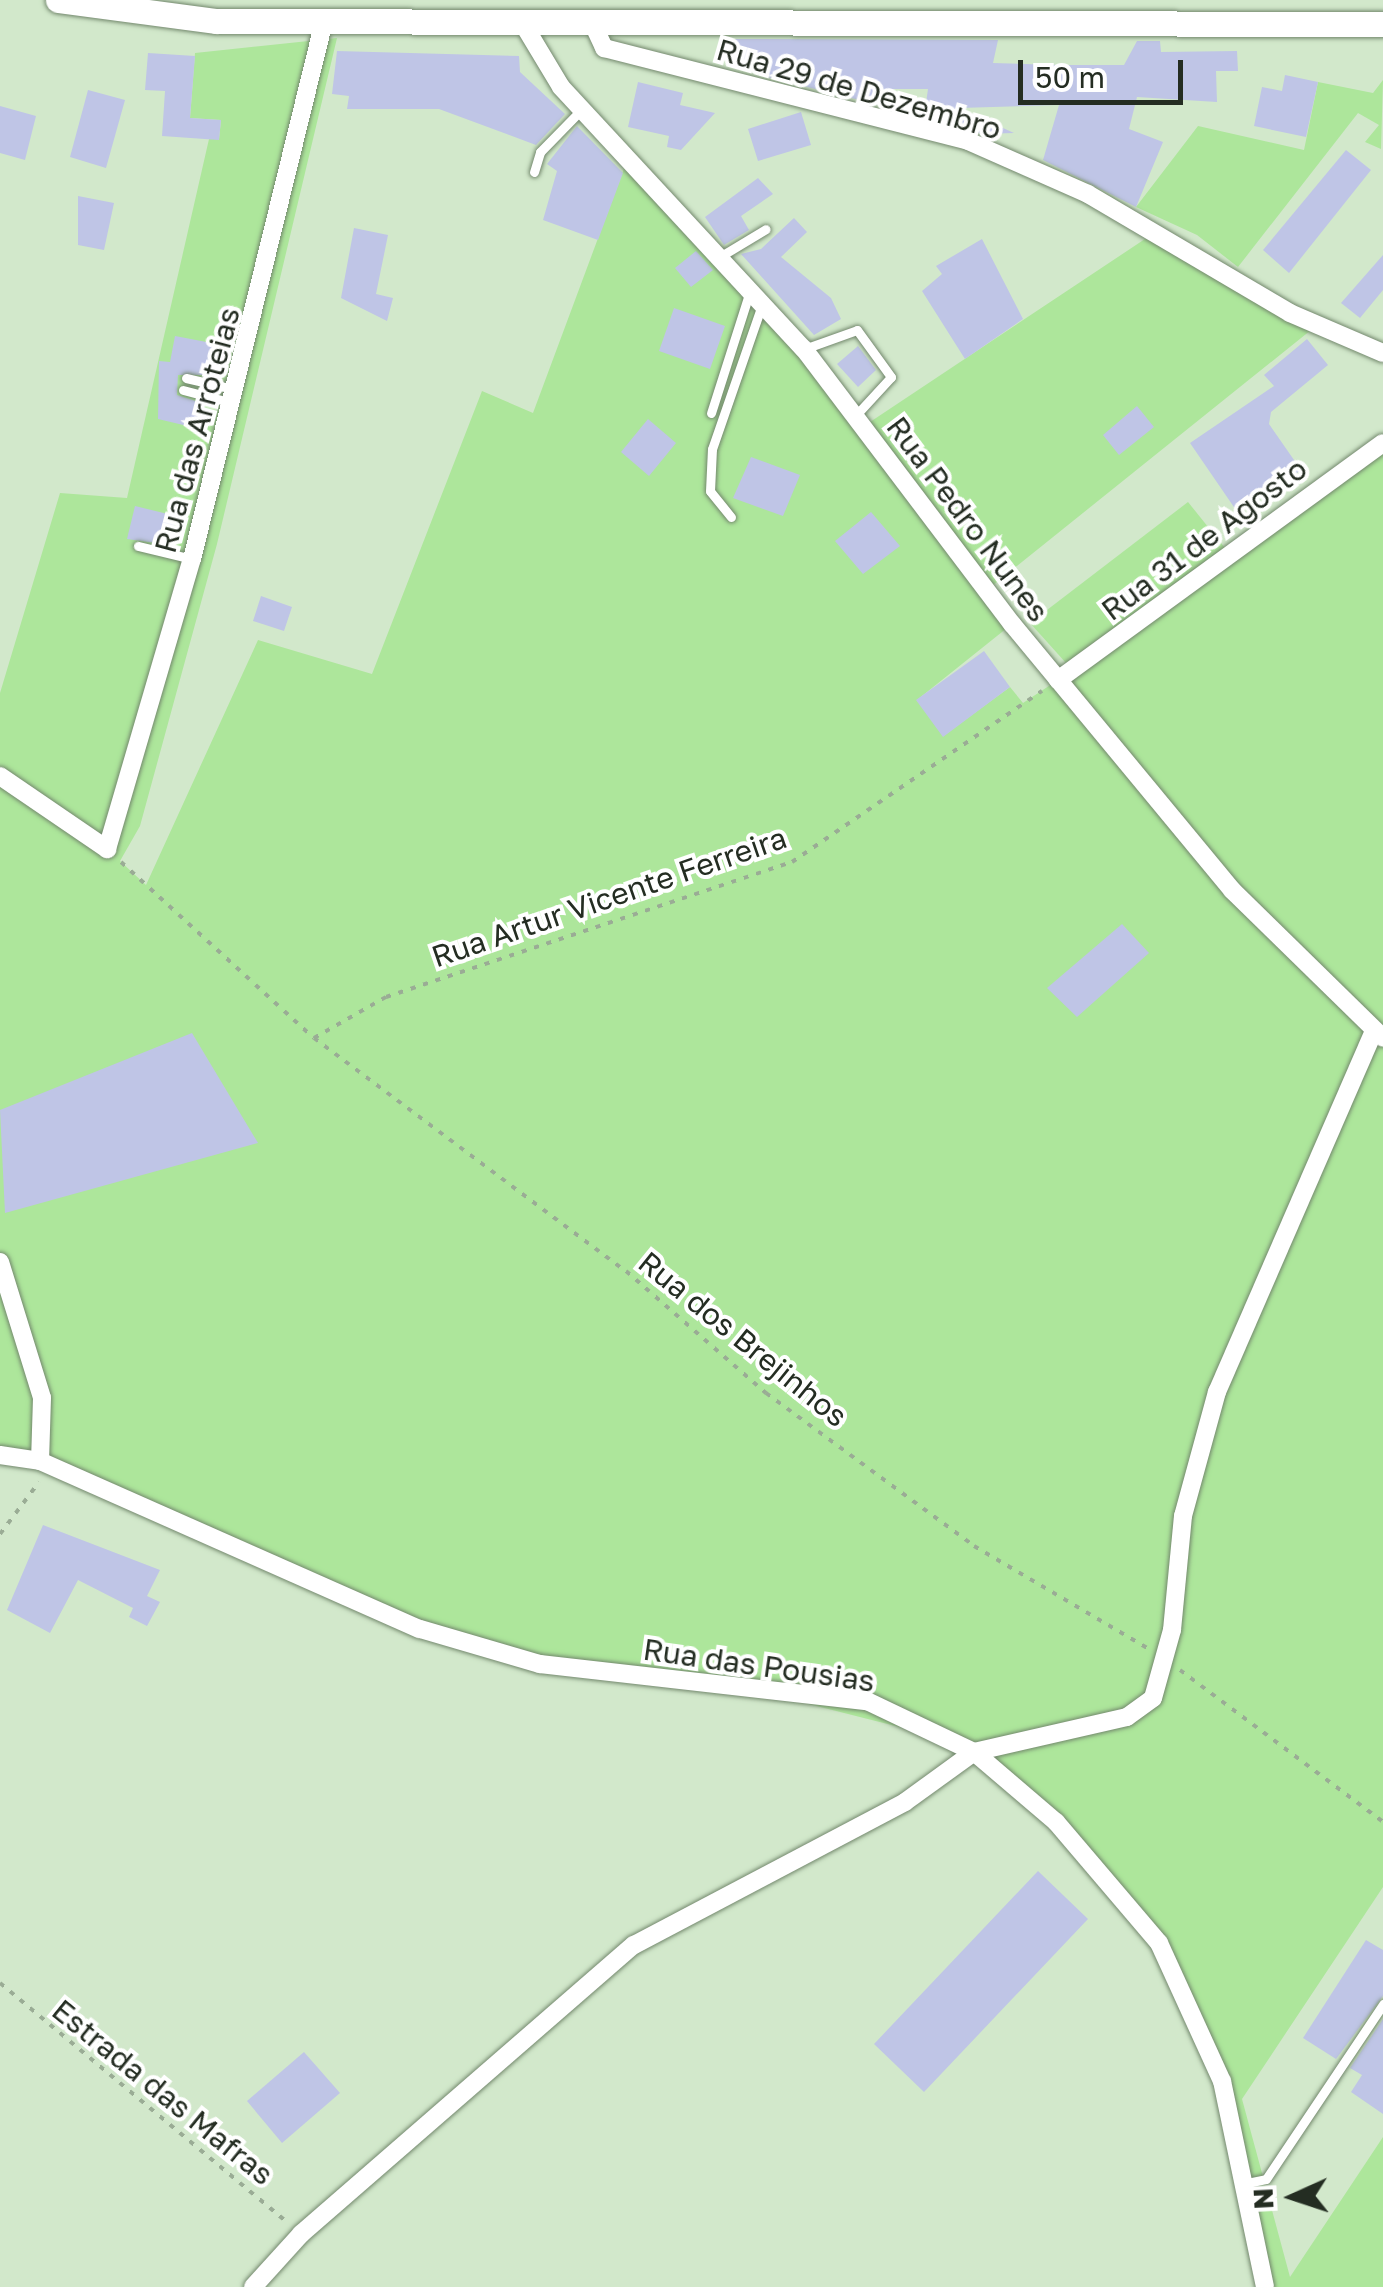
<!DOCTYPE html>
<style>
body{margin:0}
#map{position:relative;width:1383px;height:2287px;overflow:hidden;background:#d2e8cb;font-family:"Golos Text",sans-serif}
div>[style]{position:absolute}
.green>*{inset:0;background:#ade69b}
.building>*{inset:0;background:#bfc5e6}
.path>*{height:4px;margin-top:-2px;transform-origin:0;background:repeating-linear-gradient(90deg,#9aac95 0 5px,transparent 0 13px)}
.roads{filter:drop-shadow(0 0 2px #73886d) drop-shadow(0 0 2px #73886d)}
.lane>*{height:9px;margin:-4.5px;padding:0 4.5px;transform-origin:4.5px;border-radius:4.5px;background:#fff}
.street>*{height:18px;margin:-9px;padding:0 9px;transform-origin:9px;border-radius:9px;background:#fff}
.secondary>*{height:25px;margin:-12.5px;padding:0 12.5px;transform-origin:12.5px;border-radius:12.5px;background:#fff}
span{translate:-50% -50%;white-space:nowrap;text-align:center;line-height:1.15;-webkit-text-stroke:8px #fff;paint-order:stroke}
.street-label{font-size:30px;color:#242d22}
.north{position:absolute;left:1243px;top:2147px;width:100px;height:100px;-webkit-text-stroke:8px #fff;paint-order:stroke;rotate:267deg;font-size:28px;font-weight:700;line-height:40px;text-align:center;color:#242d22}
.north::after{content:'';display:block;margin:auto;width:35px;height:45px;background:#242d22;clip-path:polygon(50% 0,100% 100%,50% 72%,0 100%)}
.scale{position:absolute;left:1018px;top:60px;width:165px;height:45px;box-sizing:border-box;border:5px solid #242d22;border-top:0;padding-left:12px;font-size:30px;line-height:35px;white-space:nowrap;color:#242d22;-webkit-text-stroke:8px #fff;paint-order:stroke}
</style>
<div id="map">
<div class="green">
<i style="clip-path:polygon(337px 38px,217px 544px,140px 826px,120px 861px,146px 885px,258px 640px,372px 674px,482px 391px,533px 413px,629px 155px,864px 426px,1154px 233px,1316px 326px,987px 590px,1012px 624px,917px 700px,943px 736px,1010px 687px,1023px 703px,1058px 680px,1383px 443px,1383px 1887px,1242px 2099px,1290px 2277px,1383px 2137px,1383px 2287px,1265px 2287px,1222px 2081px,1159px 1943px,1056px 1822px,943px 1738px,741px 1687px,540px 1664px,420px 1629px,40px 1461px,0 1455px,0 693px,60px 493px,127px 498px,209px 139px,219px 139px,221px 120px,190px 118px,195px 53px)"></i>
<i style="clip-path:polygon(1383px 80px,1381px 149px,1365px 142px,1379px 125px,1358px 113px,1238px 267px,1197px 235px,1136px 207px,1198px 126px,1304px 150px,1318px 82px,1373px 93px)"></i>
<i style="clip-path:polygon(1188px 502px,1225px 548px,1066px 663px,1030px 623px)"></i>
</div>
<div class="building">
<i style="clip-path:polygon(735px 39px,998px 40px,993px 63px,1061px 65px,1124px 65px,1137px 41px,1160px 41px,1161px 52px,1237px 51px,1238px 71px,1216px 71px,1217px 102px,1137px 97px,1129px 129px,1163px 142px,1136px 207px,1043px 160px,1059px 105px,959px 108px,1014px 133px,982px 134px,924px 117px,928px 89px,885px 89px,883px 106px,767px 77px,768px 66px,737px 57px)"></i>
<i style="clip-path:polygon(337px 51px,519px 56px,520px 72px,565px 114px,536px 145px,439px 109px,347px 109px,349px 96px,332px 94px)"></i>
<i style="clip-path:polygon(148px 53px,195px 56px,190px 118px,221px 120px,219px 140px,162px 136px,165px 91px,145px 90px)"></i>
<i style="clip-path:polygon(1285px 75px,1318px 82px,1306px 137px,1254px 126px,1262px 87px,1282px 91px)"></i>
<i style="clip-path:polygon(638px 82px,683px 93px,680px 105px,715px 113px,681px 150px,667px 147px,669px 136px,628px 127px)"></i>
<i style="clip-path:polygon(88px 90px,125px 100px,106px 168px,70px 157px)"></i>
<i style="clip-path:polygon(0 106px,36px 116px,25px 160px,0 153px)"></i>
<i style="clip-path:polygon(801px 112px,811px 145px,758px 161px,748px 129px)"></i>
<i style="clip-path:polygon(577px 126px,623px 173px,598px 240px,543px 220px,557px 171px,547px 164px)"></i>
<i style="clip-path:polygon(1346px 150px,1371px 170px,1289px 273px,1263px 250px)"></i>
<i style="clip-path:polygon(758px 178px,773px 194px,741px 216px,749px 230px,724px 245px,705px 217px)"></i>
<i style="clip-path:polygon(78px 196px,114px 203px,104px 250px,78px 245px)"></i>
<i style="clip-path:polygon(794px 218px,807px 232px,781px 257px,831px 298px,841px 319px,814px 335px,741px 254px,761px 249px)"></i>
<i style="clip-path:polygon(354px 228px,388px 235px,376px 294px,393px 298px,387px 321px,341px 298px)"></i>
<i style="clip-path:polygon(982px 239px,1023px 319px,965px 359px,922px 291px,942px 274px,936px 266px)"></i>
<i style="clip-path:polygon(696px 251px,713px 270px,691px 287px,675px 268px)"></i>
<i style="clip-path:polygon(1383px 255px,1383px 290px,1360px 318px,1341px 303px)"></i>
<i style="clip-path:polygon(674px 308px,725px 326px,710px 369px,659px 351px)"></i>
<i style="clip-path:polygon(175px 336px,217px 344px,212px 375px,178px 375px,177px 395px,202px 403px,196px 428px,158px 419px,159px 361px,170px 362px)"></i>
<i style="clip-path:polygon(1307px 339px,1328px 365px,1271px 412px,1269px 424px,1301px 470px,1238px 513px,1190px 443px,1274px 386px,1264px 375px)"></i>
<i style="clip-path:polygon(858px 346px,876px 370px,858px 387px,837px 364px)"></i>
<i style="clip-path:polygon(1137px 406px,1154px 427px,1119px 455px,1103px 435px)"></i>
<i style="clip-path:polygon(648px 419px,676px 443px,649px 476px,621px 452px)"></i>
<i style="clip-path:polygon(751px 457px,800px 475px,783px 516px,733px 498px)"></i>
<i style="clip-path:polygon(135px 506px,176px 516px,169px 545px,127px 539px)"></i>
<i style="clip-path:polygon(871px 512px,900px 546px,863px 574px,835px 541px)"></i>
<i style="clip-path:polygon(261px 596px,292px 607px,284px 631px,253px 621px)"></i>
<i style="clip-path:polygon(984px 651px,1010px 687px,943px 737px,916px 700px)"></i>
<i style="clip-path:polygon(1122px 924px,1149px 953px,1077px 1017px,1047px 988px)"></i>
<i style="clip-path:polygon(192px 1033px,258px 1143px,5px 1213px,0 1110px)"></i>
<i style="clip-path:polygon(43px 1525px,160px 1570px,147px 1596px,160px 1602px,147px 1626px,129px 1617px,133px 1608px,78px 1580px,50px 1633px,7px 1610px)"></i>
<i style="clip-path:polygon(1038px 1871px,1088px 1919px,924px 2092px,874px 2044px)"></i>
<i style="clip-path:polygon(1366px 1940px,1383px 1950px,1383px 1996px,1336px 2059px,1303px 2038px)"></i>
<i style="clip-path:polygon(1383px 2019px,1383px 2114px,1351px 2092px,1362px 2075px,1350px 2068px)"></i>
<i style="clip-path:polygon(304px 2052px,340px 2093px,282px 2143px,247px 2101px)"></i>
</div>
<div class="path">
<i style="left:121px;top:862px;width:261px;rotate:42.4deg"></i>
<i style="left:314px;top:1038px;width:389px;rotate:36.8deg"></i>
<i style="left:626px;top:1271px;width:186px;rotate:41.1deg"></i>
<i style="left:766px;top:1393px;width:258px;rotate:36.3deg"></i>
<i style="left:974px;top:1546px;width:201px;rotate:30.5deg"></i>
<i style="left:314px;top:1038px;width:83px;rotate:-29.7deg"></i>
<i style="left:386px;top:997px;width:428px;rotate:-18.4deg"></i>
<i style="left:792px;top:862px;width:303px;rotate:-34.4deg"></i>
<i style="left:0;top:1534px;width:65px;rotate:-53.1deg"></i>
<i style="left:1180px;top:1670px;width:254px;rotate:36.8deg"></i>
<i style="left:0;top:1983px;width:372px;rotate:39.8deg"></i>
</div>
<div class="roads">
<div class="lane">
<i style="left:534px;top:172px;width:21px;rotate:-73deg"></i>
<i style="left:540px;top:152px;width:60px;rotate:-45.7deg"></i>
<i style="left:721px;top:256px;width:52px;rotate:-31deg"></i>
<i style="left:804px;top:349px;width:56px;rotate:-19.7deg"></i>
<i style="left:857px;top:330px;width:58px;rotate:54.1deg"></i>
<i style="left:891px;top:377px;width:52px;rotate:132.6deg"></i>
<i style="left:186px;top:378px;width:48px;rotate:13.2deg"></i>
<i style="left:183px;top:390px;width:48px;rotate:14.6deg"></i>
<i style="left:711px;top:413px;width:128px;rotate:-72.3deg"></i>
<i style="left:731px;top:517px;width:33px;rotate:-129deg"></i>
<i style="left:710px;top:491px;width:42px;rotate:-87.3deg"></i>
<i style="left:712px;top:449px;width:152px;rotate:-70.9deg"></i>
<i style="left:138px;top:546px;width:56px;rotate:13.5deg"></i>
<i style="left:1247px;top:2183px;width:19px;rotate:-12deg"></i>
<i style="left:1266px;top:2179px;width:211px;rotate:-56.2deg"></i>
</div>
<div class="street">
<i style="left:522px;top:22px;width:76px;rotate:59deg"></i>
<i style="left:561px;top:87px;width:357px;rotate:47.2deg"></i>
<i style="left:804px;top:349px;width:345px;rotate:52.9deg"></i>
<i style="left:1012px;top:624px;width:345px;rotate:50.4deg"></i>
<i style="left:1232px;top:890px;width:211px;rotate:44.4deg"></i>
<i style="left:592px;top:22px;width:29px;rotate:65deg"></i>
<i style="left:604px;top:48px;width:376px;rotate:14.3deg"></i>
<i style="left:968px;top:141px;width:131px;rotate:23.8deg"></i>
<i style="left:1088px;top:194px;width:234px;rotate:30.5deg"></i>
<i style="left:1290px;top:313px;width:101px;rotate:23.3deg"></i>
<i style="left:1058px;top:680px;width:402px;rotate:-36.1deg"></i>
<i style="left:0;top:776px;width:130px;rotate:34.3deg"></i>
<i style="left:107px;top:849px;width:302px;rotate:-73.7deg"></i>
<i style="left:192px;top:559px;width:554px;rotate:-76.21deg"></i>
<i style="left:0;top:1262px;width:142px;rotate:72.8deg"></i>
<i style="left:42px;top:1398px;width:63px;rotate:91.8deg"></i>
<i style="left:0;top:1455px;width:40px;rotate:8.5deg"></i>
<i style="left:40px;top:1461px;width:415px;rotate:23.9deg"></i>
<i style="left:420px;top:1629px;width:125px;rotate:16.3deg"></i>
<i style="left:540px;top:1664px;width:329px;rotate:6.5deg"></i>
<i style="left:867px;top:1701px;width:119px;rotate:25.5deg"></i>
<i style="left:974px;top:1752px;width:108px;rotate:40.5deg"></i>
<i style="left:1056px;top:1822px;width:159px;rotate:49.6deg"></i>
<i style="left:1159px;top:1943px;width:152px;rotate:65.5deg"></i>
<i style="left:1222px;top:2081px;width:210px;rotate:78.2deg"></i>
<i style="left:253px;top:2287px;width:72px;rotate:-47.8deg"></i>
<i style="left:301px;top:2234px;width:441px;rotate:-41deg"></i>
<i style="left:634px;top:1945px;width:306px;rotate:-27.8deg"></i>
<i style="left:905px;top:1802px;width:85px;rotate:-35.9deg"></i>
<i style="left:974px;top:1752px;width:157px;rotate:-12.9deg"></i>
<i style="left:1127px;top:1717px;width:32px;rotate:-36deg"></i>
<i style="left:1153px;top:1698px;width:71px;rotate:-74.4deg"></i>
<i style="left:1172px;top:1630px;width:115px;rotate:-84.5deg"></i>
<i style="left:1183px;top:1516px;width:129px;rotate:-74.7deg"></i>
<i style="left:1217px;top:1392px;width:394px;rotate:-66.5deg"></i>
</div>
<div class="secondary">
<i style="left:58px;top:0;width:159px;rotate:7.6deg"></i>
<i style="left:216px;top:21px;width:1167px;rotate:0.15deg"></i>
</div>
</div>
<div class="street-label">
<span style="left:859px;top:89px;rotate:16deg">Rua 29 de Dezembro</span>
<span style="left:197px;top:430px;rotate:-75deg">Rua das Arroteias</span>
<span style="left:968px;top:519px;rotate:53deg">Rua Pedro Nunes</span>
<span style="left:1204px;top:539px;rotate:-37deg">Rua 31 de Agosto</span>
<span style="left:609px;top:897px;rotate:-19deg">Rua Artur Vicente Ferreira</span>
<span style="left:743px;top:1339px;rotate:39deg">Rua dos Brejinhos</span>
<span style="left:759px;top:1665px;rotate:8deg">Rua das Pousias</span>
<span style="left:163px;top:2092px;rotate:39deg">Estrada das Mafras</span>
</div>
<div class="north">N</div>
<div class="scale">50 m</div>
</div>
